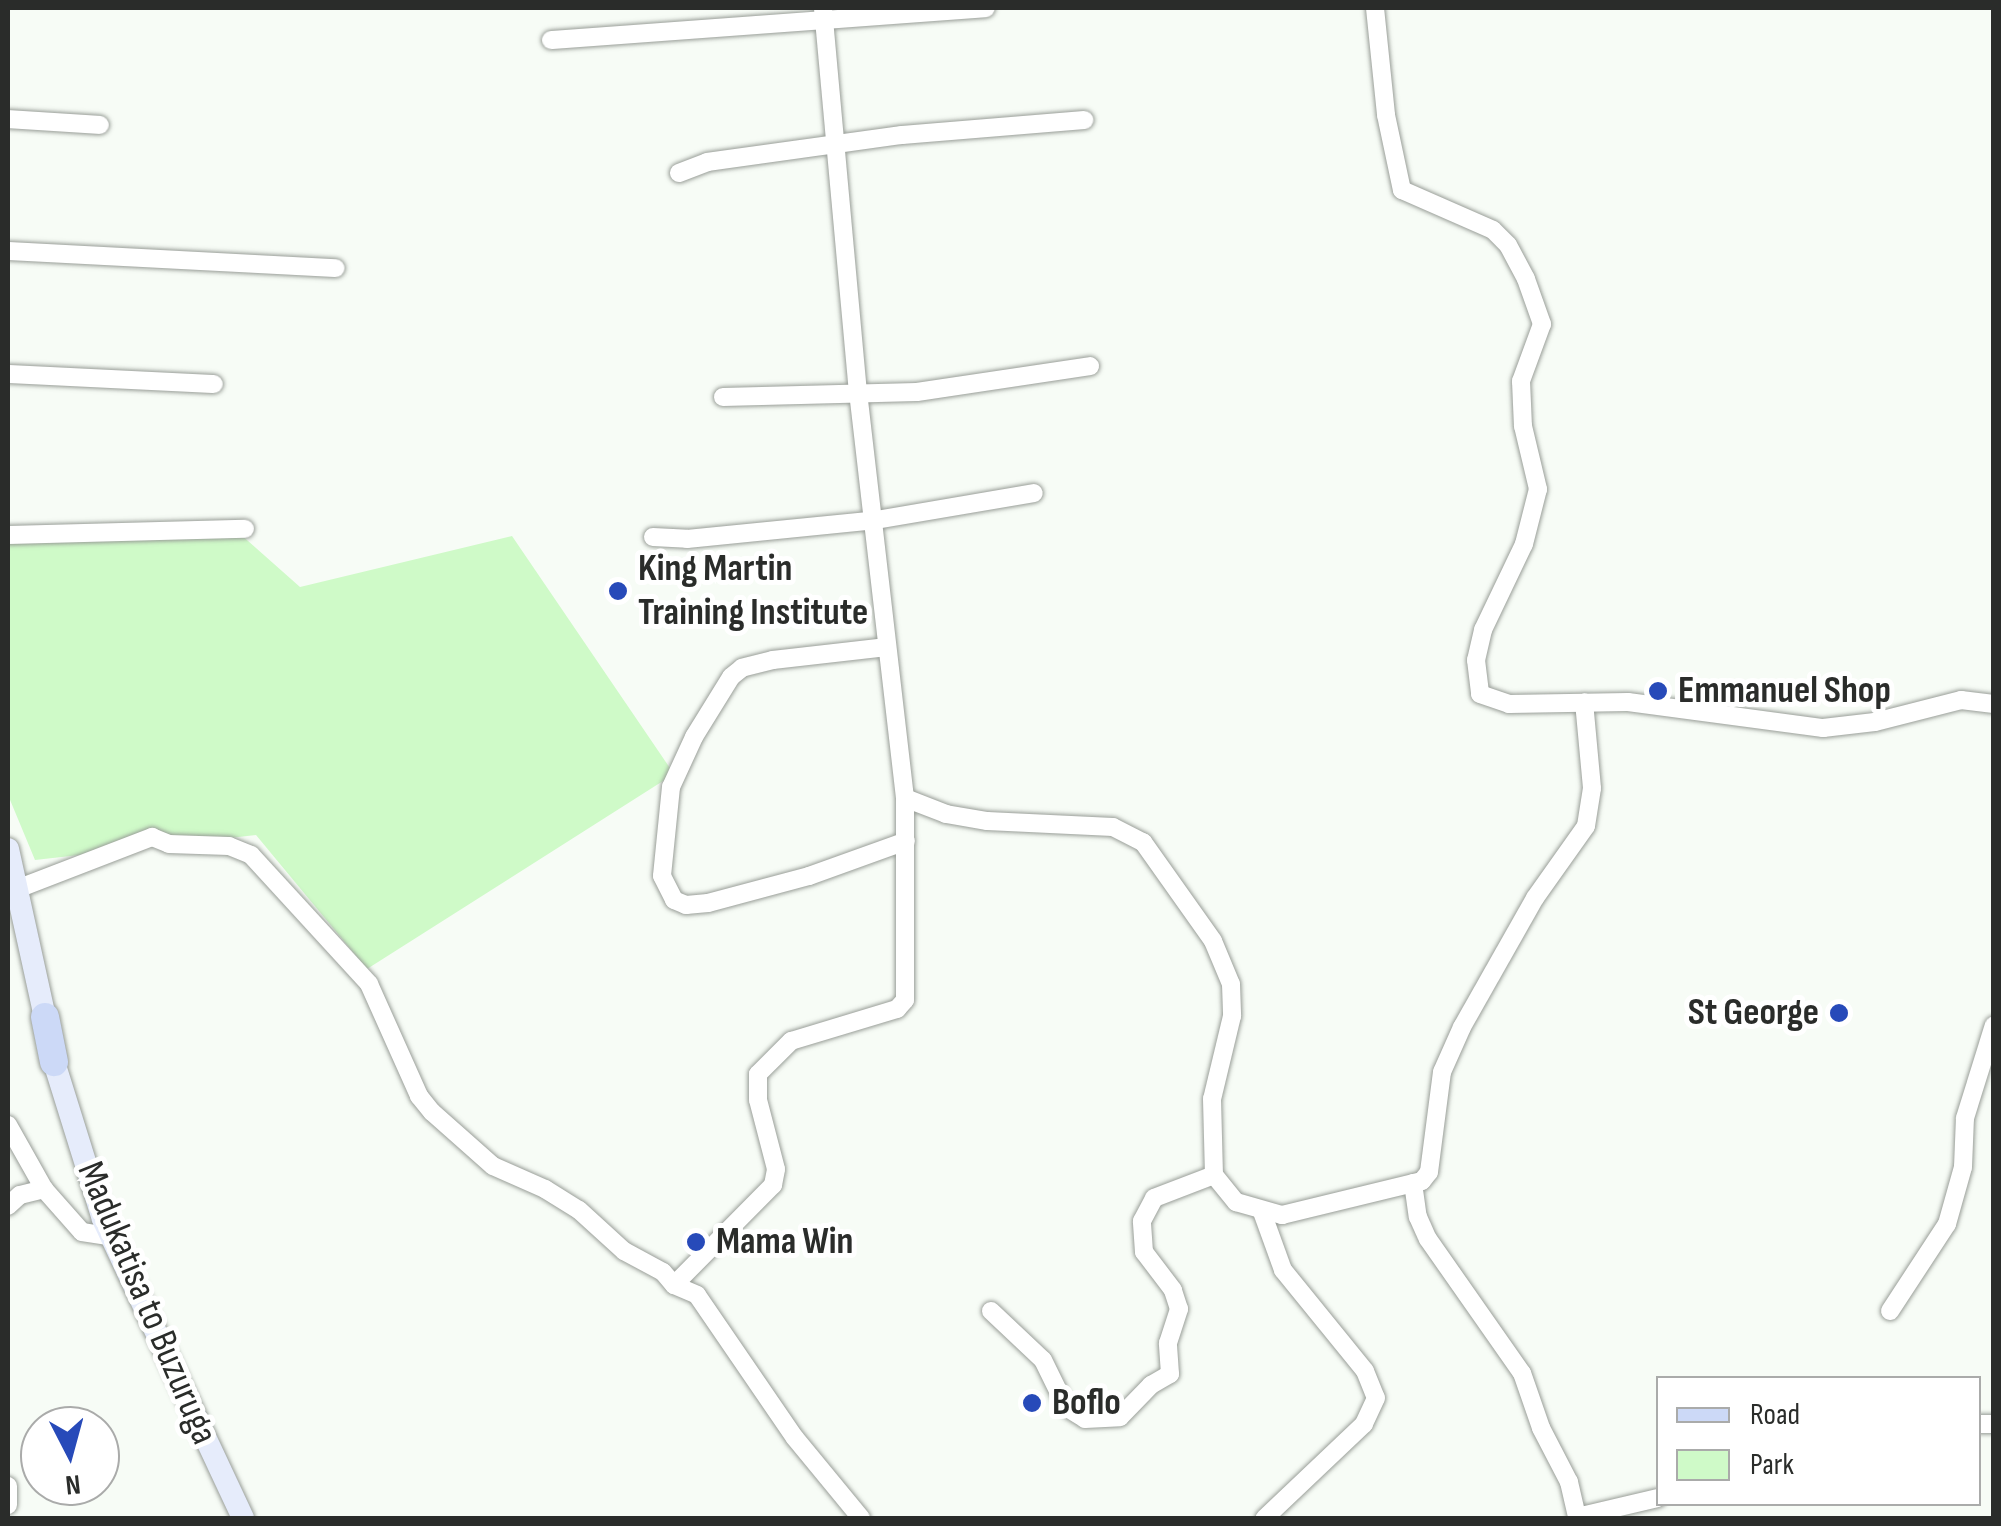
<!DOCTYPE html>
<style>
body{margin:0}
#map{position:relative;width:2001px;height:1526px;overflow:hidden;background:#f7fcf6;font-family:"Sofia Sans Condensed",sans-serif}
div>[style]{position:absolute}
.green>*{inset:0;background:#cffac8}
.roads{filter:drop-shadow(0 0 2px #999e98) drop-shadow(0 0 2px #999e98)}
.minor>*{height:18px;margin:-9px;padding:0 9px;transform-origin:9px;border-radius:9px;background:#fff}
.secondary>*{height:22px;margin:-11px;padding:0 11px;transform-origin:11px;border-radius:11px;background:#e6ecfb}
.primary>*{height:28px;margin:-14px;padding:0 14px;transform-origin:14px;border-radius:14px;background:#ccd9f7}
.dots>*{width:28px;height:28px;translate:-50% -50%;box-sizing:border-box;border:5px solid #fff;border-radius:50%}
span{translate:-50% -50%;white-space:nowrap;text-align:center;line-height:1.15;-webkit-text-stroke:10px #fff;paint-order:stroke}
.poi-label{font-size:38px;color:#2a2c2a;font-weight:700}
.left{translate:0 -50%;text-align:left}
.right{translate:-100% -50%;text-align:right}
.street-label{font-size:38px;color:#2a2c2a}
.frame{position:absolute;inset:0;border:10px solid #2a2c2a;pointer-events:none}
.legend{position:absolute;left:1656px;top:1376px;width:325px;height:130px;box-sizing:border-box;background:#fff;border:2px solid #aaabaa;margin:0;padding:12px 18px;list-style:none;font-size:30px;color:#2a2c2a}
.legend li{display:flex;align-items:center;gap:20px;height:50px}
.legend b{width:50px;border:2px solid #aaabaa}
.north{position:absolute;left:20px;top:1406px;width:100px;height:100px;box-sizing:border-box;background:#fff;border:2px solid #aaabaa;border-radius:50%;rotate:174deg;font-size:28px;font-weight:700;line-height:40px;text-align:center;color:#2a2c2a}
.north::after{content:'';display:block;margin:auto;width:35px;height:45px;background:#274ab9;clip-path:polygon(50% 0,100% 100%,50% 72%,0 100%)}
</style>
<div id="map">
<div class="green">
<i style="clip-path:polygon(231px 526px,300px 587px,512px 536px,674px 774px,367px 969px,256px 835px,35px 860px,8px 795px,8px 539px)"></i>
</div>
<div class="roads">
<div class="minor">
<i style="left:1375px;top:8px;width:108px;rotate:84.1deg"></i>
<i style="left:1386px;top:115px;width:77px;rotate:78deg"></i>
<i style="left:1402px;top:190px;width:99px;rotate:23.7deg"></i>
<i style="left:1493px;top:230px;width:21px;rotate:45deg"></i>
<i style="left:1508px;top:245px;width:38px;rotate:62deg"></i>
<i style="left:1526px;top:279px;width:48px;rotate:70.4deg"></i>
<i style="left:1542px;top:324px;width:61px;rotate:110.2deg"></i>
<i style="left:1521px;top:381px;width:45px;rotate:87.5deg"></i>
<i style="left:1523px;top:426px;width:65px;rotate:76.6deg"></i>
<i style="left:1538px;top:489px;width:57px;rotate:104.3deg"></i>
<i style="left:1524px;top:544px;width:95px;rotate:115.5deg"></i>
<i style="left:1483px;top:630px;width:31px;rotate:103deg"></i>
<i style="left:1476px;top:660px;width:34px;rotate:83deg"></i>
<i style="left:1480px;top:694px;width:31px;rotate:19deg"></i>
<i style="left:1509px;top:704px;width:119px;rotate:-1deg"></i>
<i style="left:1628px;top:702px;width:197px;rotate:7.6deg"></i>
<i style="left:1823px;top:728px;width:52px;rotate:-6.6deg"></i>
<i style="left:1875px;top:722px;width:89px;rotate:-14.3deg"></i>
<i style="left:1961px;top:700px;width:33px;rotate:7deg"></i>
<i style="left:551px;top:40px;width:436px;rotate:-4.2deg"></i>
<i style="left:8px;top:119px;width:92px;rotate:3.7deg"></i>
<i style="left:679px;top:173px;width:30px;rotate:-21deg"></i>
<i style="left:707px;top:162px;width:197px;rotate:-7.9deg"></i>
<i style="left:902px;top:135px;width:183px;rotate:-4.7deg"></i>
<i style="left:8px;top:251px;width:328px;rotate:3deg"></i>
<i style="left:8px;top:374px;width:206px;rotate:2.8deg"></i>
<i style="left:723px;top:397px;width:194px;rotate:-1.5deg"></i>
<i style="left:917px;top:392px;width:175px;rotate:-8.5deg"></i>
<i style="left:8px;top:535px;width:237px;rotate:-1.5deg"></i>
<i style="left:653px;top:537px;width:34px;rotate:3deg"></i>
<i style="left:687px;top:539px;width:190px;rotate:-5.7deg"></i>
<i style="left:876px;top:520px;width:160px;rotate:-9.7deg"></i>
<i style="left:887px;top:647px;width:115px;rotate:173.5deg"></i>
<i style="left:773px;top:660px;width:32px;rotate:166deg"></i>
<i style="left:742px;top:668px;width:14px;rotate:141deg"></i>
<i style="left:731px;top:677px;width:70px;rotate:121.7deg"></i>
<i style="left:694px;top:737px;width:55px;rotate:114.7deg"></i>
<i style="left:671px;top:787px;width:89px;rotate:95.8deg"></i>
<i style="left:662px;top:876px;width:27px;rotate:63deg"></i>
<i style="left:674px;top:900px;width:13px;rotate:23deg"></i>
<i style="left:686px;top:905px;width:22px;rotate:-5deg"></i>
<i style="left:708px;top:903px;width:105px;rotate:-15deg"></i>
<i style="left:809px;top:876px;width:103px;rotate:-19.8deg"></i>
<i style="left:905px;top:798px;width:44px;rotate:21.3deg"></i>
<i style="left:946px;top:814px;width:42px;rotate:9.7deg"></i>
<i style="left:987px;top:821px;width:126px;rotate:2.7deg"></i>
<i style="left:1113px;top:827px;width:34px;rotate:27deg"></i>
<i style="left:1143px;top:842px;width:121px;rotate:54.7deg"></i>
<i style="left:1213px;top:941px;width:47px;rotate:67.3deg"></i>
<i style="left:1231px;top:984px;width:32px;rotate:88deg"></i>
<i style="left:1232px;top:1016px;width:85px;rotate:103.5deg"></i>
<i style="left:1212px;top:1099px;width:76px;rotate:88.5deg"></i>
<i style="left:1214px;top:1175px;width:35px;rotate:51deg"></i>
<i style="left:1236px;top:1202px;width:48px;rotate:15.8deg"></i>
<i style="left:1282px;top:1215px;width:144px;rotate:-13.7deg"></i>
<i style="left:1422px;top:1181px;width:11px;rotate:-52deg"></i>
<i style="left:1429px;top:1172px;width:101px;rotate:-82.6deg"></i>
<i style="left:1442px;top:1072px;width:49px;rotate:-66deg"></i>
<i style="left:1462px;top:1027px;width:148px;rotate:-60.5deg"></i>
<i style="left:1535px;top:898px;width:88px;rotate:-54.7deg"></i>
<i style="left:1586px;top:826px;width:38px;rotate:-81deg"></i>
<i style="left:1592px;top:788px;width:86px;rotate:-95.3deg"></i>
<i style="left:17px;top:889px;width:145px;rotate:-21.1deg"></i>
<i style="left:152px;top:837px;width:18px;rotate:22deg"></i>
<i style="left:169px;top:844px;width:60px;rotate:1.9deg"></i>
<i style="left:229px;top:846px;width:24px;rotate:22deg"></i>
<i style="left:251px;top:855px;width:175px;rotate:47.5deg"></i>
<i style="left:369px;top:984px;width:123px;rotate:65.9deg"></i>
<i style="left:419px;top:1096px;width:21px;rotate:51deg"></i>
<i style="left:432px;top:1112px;width:81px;rotate:41.5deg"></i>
<i style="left:493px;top:1166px;width:57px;rotate:23.9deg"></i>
<i style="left:545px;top:1189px;width:40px;rotate:32deg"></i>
<i style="left:579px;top:1210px;width:61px;rotate:42.3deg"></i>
<i style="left:624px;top:1251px;width:44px;rotate:28.3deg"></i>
<i style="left:663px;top:1272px;width:17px;rotate:50deg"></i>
<i style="left:674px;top:1285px;width:25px;rotate:23deg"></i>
<i style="left:697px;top:1295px;width:173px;rotate:55.6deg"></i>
<i style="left:795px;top:1438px;width:104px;rotate:50.5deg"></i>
<i style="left:8px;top:1125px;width:73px;rotate:60.6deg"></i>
<i style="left:1413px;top:1183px;width:34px;rotate:82deg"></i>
<i style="left:1418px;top:1217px;width:24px;rotate:66deg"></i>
<i style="left:1428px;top:1239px;width:164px;rotate:55deg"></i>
<i style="left:1522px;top:1373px;width:58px;rotate:70.9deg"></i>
<i style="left:1541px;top:1428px;width:61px;rotate:62.6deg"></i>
<i style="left:1569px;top:1482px;width:37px;rotate:77deg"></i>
<i style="left:8px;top:1206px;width:16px;rotate:-43deg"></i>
<i style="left:20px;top:1195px;width:25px;rotate:-14deg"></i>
<i style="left:44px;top:1189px;width:57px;rotate:48.5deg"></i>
<i style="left:82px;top:1232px;width:30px;rotate:9deg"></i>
<i style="left:1262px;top:1212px;width:62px;rotate:70.1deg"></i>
<i style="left:1283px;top:1270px;width:130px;rotate:50.9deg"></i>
<i style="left:1365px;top:1371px;width:29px;rotate:68deg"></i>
<i style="left:1376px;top:1398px;width:29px;rotate:115deg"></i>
<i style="left:1364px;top:1424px;width:137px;rotate:136.5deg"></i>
<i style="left:674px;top:1285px;width:141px;rotate:-45.3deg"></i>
<i style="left:773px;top:1185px;width:16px;rotate:-79deg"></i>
<i style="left:776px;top:1169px;width:71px;rotate:-104.6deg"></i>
<i style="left:758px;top:1100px;width:26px;rotate:-90deg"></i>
<i style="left:758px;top:1074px;width:47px;rotate:-45deg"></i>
<i style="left:791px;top:1041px;width:111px;rotate:-16.8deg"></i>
<i style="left:897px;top:1009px;width:12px;rotate:-48deg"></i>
<i style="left:905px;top:1000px;width:202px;rotate:-90deg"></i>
<i style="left:905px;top:798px;width:408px;rotate:-96.6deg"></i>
<i style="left:858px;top:393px;width:387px;rotate:-95.2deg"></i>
<i style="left:991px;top:1311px;width:71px;rotate:43.3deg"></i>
<i style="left:1043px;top:1360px;width:52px;rotate:63.9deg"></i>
<i style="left:1066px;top:1407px;width:22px;rotate:32deg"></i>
<i style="left:1085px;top:1419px;width:35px;rotate:-3deg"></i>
<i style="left:1120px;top:1417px;width:45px;rotate:-45.9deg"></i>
<i style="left:1151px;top:1385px;width:22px;rotate:-30deg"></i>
<i style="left:1170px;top:1374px;width:31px;rotate:-94deg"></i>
<i style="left:1168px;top:1343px;width:36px;rotate:-72deg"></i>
<i style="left:1179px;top:1309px;width:20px;rotate:-108deg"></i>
<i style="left:1173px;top:1290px;width:48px;rotate:-127.3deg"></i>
<i style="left:1144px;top:1252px;width:31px;rotate:-94deg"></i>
<i style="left:1142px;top:1221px;width:26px;rotate:-62deg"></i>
<i style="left:1154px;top:1198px;width:64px;rotate:-21deg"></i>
<i style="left:1890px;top:1311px;width:104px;rotate:-56.8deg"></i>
<i style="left:1947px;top:1224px;width:59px;rotate:-74.3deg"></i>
<i style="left:1963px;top:1167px;width:49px;rotate:-87.7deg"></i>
<i style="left:1965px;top:1118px;width:97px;rotate:-72.7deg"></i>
<i style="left:1978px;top:1424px;width:16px"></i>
<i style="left:8px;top:1486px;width:19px;rotate:90deg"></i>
<i style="left:1577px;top:1517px;width:83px;rotate:-13.2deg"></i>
</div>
<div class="secondary">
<i style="left:8px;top:849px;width:172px;rotate:77.6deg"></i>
<i style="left:54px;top:1062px;width:164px;rotate:72.7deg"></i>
<i style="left:103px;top:1219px;width:330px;rotate:64.9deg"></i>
</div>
<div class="primary">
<i style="left:45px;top:1017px;width:46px;rotate:78.7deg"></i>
</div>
</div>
<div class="dots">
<i style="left:618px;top:591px;background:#274ab9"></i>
<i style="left:1658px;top:691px;background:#274ab9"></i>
<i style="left:1839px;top:1013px;background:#274ab9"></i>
<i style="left:696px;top:1242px;background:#274ab9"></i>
<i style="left:1032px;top:1403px;background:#274ab9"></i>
</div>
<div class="poi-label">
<span class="left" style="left:638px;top:591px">King Martin<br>Training Institute</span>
<span class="left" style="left:1678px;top:691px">Emmanuel Shop</span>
<span class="right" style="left:1819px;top:1013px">St George</span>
<span class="left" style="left:716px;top:1242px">Mama Win</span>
<span class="left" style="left:1052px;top:1403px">Boflo</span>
</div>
<div class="street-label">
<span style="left:147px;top:1303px;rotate:67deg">Madukatisa to Buzuruga</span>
</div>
<div class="frame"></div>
<ul class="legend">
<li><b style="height:12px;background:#ccd9f7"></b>Road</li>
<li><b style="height:28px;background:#cffac8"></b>Park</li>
</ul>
<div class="north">N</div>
</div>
